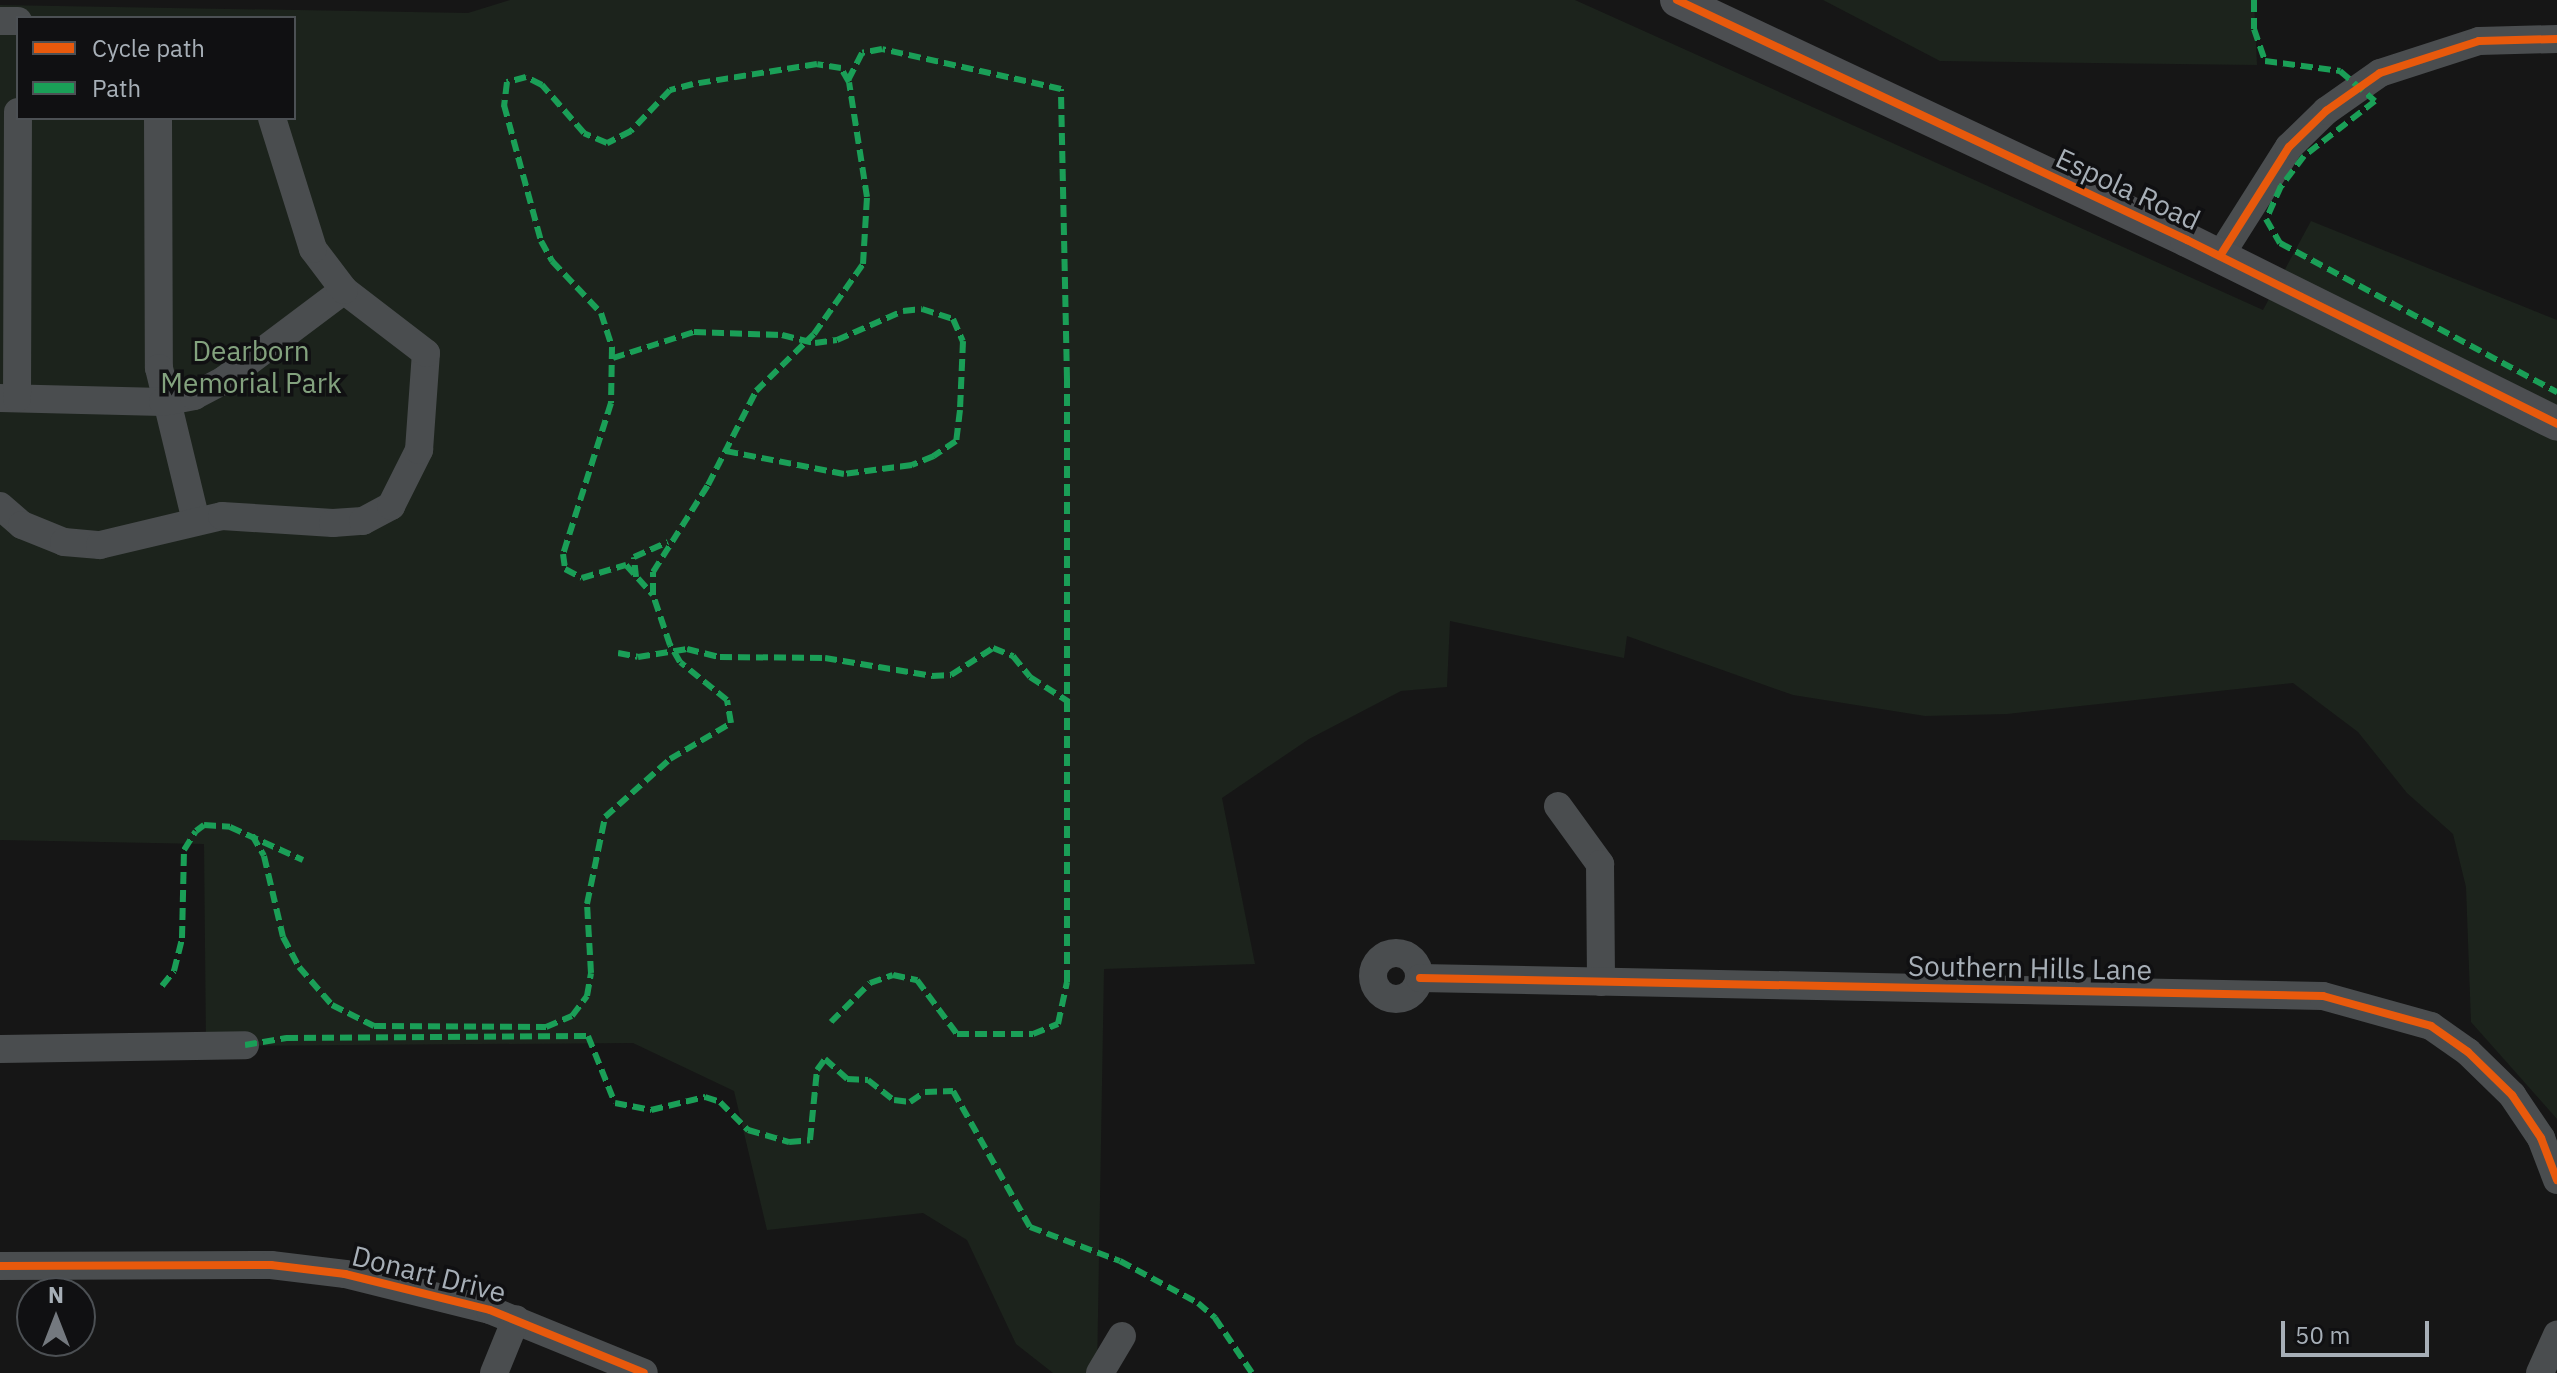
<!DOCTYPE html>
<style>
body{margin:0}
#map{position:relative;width:2557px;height:1373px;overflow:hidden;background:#161616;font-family:"IBM Plex Sans",sans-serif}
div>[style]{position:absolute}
.green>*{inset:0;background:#1c231c}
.minor>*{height:28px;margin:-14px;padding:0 14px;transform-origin:14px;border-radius:14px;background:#4a4d4f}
.minor>.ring{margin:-14px;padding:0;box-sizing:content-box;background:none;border:28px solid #4a4d4f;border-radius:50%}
.major>*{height:34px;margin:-17px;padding:0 17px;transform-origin:17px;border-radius:17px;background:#4c4e51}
.quiet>*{height:6px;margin-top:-3px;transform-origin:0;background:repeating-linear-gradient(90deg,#1a9f57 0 12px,transparent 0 18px)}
.cycleway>*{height:8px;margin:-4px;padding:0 4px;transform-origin:4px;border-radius:4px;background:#e8590c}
span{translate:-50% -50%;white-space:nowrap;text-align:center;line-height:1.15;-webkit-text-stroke:7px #101012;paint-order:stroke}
.street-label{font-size:28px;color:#a7afb7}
.park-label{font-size:28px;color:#83a27e}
.legend{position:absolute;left:16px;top:16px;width:280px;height:104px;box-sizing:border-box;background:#101012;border:2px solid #4c5054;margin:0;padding:10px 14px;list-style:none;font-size:24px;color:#a7afb7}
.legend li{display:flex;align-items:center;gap:16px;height:40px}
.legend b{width:40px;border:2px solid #4c5054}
.north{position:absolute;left:16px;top:1277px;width:80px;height:80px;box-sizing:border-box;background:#101012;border:2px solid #4c5054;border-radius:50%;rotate:0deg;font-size:22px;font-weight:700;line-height:32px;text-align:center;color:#a7afb7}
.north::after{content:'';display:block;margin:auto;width:28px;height:36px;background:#74797f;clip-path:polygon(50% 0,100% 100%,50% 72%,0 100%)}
.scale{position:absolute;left:2281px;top:1321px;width:148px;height:36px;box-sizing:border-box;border:4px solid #a7afb7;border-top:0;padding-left:10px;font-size:24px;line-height:28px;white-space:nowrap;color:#a7afb7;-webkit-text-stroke:6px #101012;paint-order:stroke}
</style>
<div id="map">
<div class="green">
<i style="clip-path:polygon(evenodd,510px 0,1575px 0,2263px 310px,2311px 221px,2557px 320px,2557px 1119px,2471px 1022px,2466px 887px,2453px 834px,2407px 793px,2358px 732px,2293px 683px,2007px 714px,1925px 716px,1793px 695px,1627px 636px,1624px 658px,1450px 621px,1447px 687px,1401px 691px,1309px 739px,1222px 798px,1255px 964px,1104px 969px,1097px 1373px,1053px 1373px,1016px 1344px,967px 1240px,923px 1213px,767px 1230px,734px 1091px,633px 1043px,206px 1046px,204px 844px,0 840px,0 5px,468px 13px,510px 0,18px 18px,294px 18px,294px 118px,18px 118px,18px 18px)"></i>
<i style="clip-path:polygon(1823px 0,2254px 0,2257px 65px,1940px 61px)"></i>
</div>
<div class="minor">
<i style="left:0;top:21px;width:18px"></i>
<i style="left:158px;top:118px;width:250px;rotate:89.8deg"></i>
<i style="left:159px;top:368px;width:157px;rotate:76.4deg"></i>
<i style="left:2220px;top:256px;width:129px;rotate:-57.7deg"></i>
<i style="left:2289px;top:147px;width:52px;rotate:-44.2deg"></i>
<i style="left:2326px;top:111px;width:66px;rotate:-35.1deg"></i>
<i style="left:2380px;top:73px;width:104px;rotate:-17.9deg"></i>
<i style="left:2479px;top:41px;width:78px;rotate:-1.5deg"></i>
<i style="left:0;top:398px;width:163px;rotate:1.4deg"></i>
<i style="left:163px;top:402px;width:32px;rotate:-11deg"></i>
<i style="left:194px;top:396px;width:34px;rotate:-28deg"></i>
<i style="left:224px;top:380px;width:150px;rotate:-36.9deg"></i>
<i style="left:17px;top:398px;width:286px;rotate:-89.8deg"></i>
<i style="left:0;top:506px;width:29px;rotate:41deg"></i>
<i style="left:22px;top:525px;width:45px;rotate:22deg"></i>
<i style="left:64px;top:542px;width:36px;rotate:5deg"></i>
<i style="left:100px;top:545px;width:125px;rotate:-13.4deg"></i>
<i style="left:222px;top:516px;width:111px;rotate:3.6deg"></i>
<i style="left:333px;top:523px;width:30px;rotate:-4deg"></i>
<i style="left:363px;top:521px;width:32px;rotate:-28deg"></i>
<i style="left:391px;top:506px;width:63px;rotate:-63.4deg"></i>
<i style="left:419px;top:450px;width:97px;rotate:-85.9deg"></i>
<i style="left:426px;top:353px;width:103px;rotate:-142.5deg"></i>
<i style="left:344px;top:290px;width:51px;rotate:-127.1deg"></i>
<i style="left:313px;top:249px;width:137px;rotate:-107.4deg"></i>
<i style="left:1558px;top:806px;width:72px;rotate:54.1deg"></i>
<i style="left:1600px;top:864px;width:118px;rotate:89.5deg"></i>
<i class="ring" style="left:1373px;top:953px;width:18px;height:18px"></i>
<i style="left:1420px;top:978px;width:903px;rotate:1.14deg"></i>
<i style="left:2323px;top:996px;width:112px;rotate:15.5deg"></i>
<i style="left:2431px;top:1026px;width:45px;rotate:35.1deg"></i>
<i style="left:2468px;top:1052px;width:62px;rotate:44.3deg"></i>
<i style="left:2512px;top:1095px;width:52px;rotate:56deg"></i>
<i style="left:2541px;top:1138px;width:45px;rotate:69.1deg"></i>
<i style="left:0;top:1049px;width:245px;rotate:-0.9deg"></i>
<i style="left:0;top:1266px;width:271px;rotate:-0.2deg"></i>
<i style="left:271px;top:1265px;width:75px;rotate:6.9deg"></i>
<i style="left:345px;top:1274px;width:149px;rotate:13.9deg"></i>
<i style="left:490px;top:1310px;width:166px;rotate:22.2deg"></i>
<i style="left:494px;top:1373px;width:58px;rotate:-67.8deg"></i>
<i style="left:1100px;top:1373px;width:43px;rotate:-59.3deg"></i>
<i style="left:2540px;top:1373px;width:42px;rotate:-65.9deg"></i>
</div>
<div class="major">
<i style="left:1677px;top:0;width:564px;rotate:25.2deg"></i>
<i style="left:2187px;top:240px;width:413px;rotate:26.4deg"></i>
</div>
<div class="quiet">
<i style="left:2254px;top:0;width:29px;rotate:90deg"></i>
<i style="left:2254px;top:29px;width:34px;rotate:71deg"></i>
<i style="left:2265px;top:61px;width:76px;rotate:7.6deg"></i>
<i style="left:2340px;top:71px;width:46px;rotate:40.6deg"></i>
<i style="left:2375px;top:101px;width:90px;rotate:142.2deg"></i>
<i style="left:2304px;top:156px;width:38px;rotate:127deg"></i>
<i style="left:2281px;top:186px;width:36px;rotate:114deg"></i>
<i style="left:2266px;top:219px;width:28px;rotate:60deg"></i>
<i style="left:2280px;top:243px;width:315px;rotate:28.3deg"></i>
<i style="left:504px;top:105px;width:141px;rotate:74.8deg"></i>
<i style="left:541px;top:241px;width:23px;rotate:61deg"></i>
<i style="left:552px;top:261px;width:71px;rotate:46.7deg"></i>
<i style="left:601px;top:313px;width:36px;rotate:72deg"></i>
<i style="left:612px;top:347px;width:56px;rotate:91deg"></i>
<i style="left:611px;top:403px;width:158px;rotate:107.6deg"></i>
<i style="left:563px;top:554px;width:15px;rotate:82deg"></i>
<i style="left:565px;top:569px;width:19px;rotate:28deg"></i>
<i style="left:582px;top:578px;width:46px;rotate:-16.5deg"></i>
<i style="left:626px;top:565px;width:40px;rotate:48deg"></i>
<i style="left:613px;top:358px;width:85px;rotate:-17.8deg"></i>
<i style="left:694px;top:332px;width:88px;rotate:2deg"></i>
<i style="left:782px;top:335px;width:34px;rotate:14deg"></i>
<i style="left:815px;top:343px;width:22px;rotate:-8deg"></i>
<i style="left:837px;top:340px;width:72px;rotate:-23.7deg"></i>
<i style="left:903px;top:311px;width:19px;rotate:-6deg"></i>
<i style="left:922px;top:309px;width:33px;rotate:18deg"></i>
<i style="left:953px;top:319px;width:24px;rotate:66deg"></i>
<i style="left:963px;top:341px;width:69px;rotate:92.5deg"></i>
<i style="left:960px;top:410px;width:31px;rotate:97deg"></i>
<i style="left:956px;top:441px;width:27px;rotate:146deg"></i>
<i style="left:934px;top:456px;width:24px;rotate:158deg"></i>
<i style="left:912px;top:465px;width:69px;rotate:172.5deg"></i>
<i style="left:844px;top:474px;width:120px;rotate:-169deg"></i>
<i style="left:636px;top:577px;width:20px;rotate:-96deg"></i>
<i style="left:634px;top:557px;width:37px;rotate:-24deg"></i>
<i style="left:618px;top:653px;width:20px;rotate:11deg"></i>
<i style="left:638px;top:657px;width:50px;rotate:-9.3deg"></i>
<i style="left:687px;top:649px;width:34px;rotate:14deg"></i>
<i style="left:720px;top:657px;width:105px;rotate:0.5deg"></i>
<i style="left:825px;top:658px;width:109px;rotate:9.5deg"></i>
<i style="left:932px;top:676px;width:19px;rotate:-3deg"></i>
<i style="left:951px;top:675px;width:50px;rotate:-32.7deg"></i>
<i style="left:993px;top:648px;width:22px;rotate:22deg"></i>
<i style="left:1013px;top:656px;width:27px;rotate:51deg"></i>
<i style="left:1030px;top:677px;width:46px;rotate:32.7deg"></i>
<i style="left:252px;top:835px;width:24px;rotate:60deg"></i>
<i style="left:264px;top:856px;width:83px;rotate:76.8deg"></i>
<i style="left:283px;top:937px;width:34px;rotate:62deg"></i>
<i style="left:299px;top:967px;width:50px;rotate:49deg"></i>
<i style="left:332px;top:1005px;width:47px;rotate:26.6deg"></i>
<i style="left:374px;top:1026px;width:172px;rotate:0.3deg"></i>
<i style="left:546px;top:1027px;width:28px;rotate:-23deg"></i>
<i style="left:572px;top:1016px;width:25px;rotate:-53deg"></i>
<i style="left:587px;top:996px;width:23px;rotate:-80deg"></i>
<i style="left:591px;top:973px;width:69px;rotate:-93.3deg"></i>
<i style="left:587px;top:904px;width:89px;rotate:-78.3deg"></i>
<i style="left:605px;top:817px;width:87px;rotate:-41.7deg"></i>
<i style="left:670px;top:759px;width:71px;rotate:-30.5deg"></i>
<i style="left:731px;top:723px;width:23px;rotate:-100deg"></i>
<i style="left:727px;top:700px;width:60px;rotate:-141deg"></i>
<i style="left:680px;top:662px;width:20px;rotate:-120deg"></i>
<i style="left:670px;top:645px;width:53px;rotate:-108.8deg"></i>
<i style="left:653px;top:595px;width:23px;rotate:-90deg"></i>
<i style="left:653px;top:572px;width:103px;rotate:-57.7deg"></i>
<i style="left:708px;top:485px;width:106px;rotate:-62.9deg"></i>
<i style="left:756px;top:391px;width:81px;rotate:-44.5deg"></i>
<i style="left:814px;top:334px;width:85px;rotate:-55deg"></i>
<i style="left:863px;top:264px;width:67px;rotate:-86.6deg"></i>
<i style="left:867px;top:197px;width:116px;rotate:-98.9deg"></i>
<i style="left:849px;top:82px;width:16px;rotate:-120deg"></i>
<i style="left:841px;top:68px;width:24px;rotate:-171deg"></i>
<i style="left:817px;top:64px;width:126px;rotate:170.8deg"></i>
<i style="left:693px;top:84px;width:24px;rotate:165deg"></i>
<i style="left:670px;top:90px;width:57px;rotate:133.6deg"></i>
<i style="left:631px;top:131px;width:27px;rotate:153deg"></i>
<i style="left:607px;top:143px;width:25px;rotate:-157deg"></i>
<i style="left:584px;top:133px;width:64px;rotate:-131.2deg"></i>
<i style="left:542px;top:85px;width:18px;rotate:-153deg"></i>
<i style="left:526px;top:77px;width:20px;rotate:165deg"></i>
<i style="left:507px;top:82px;width:25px;rotate:97deg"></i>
<i style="left:162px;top:986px;width:19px;rotate:-51deg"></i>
<i style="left:174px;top:971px;width:34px;rotate:-76deg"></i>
<i style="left:182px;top:938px;width:88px;rotate:-88.7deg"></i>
<i style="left:184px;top:850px;width:22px;rotate:-58deg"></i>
<i style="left:196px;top:831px;width:10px;rotate:-37deg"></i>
<i style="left:204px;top:825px;width:26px;rotate:4deg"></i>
<i style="left:230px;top:827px;width:80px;rotate:24.3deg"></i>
<i style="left:831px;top:1022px;width:55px;rotate:-45deg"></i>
<i style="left:870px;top:983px;width:24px;rotate:-19deg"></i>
<i style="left:893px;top:975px;width:25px;rotate:12deg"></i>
<i style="left:917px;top:980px;width:67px;rotate:53.5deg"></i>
<i style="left:957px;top:1034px;width:76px"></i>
<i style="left:1033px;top:1034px;width:27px;rotate:-22deg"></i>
<i style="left:1058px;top:1024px;width:43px;rotate:-77.9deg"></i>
<i style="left:1067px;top:982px;width:603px;rotate:-90deg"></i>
<i style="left:1067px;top:379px;width:290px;rotate:-91.2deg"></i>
<i style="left:1061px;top:89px;width:183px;rotate:-167.4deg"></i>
<i style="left:882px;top:49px;width:20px;rotate:169deg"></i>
<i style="left:862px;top:53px;width:30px;rotate:117deg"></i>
<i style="left:245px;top:1045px;width:42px;rotate:-9.7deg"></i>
<i style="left:286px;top:1038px;width:302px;rotate:-0.4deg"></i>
<i style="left:588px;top:1036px;width:72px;rotate:68.1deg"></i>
<i style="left:615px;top:1103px;width:37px;rotate:11deg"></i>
<i style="left:651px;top:1110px;width:56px;rotate:-13.5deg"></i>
<i style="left:705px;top:1097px;width:16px;rotate:18deg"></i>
<i style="left:720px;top:1102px;width:40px;rotate:45deg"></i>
<i style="left:748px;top:1130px;width:43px;rotate:16.3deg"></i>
<i style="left:789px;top:1142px;width:21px;rotate:-5deg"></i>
<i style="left:810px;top:1140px;width:70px;rotate:-84.3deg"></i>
<i style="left:817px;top:1070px;width:14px;rotate:-54deg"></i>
<i style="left:825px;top:1059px;width:30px;rotate:42deg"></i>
<i style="left:847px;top:1079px;width:21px;rotate:3deg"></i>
<i style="left:868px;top:1080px;width:33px;rotate:38deg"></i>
<i style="left:894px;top:1100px;width:16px;rotate:7deg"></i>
<i style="left:910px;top:1102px;width:18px;rotate:-34deg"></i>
<i style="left:925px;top:1092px;width:28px;rotate:-2deg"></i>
<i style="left:953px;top:1091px;width:156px;rotate:60.5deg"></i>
<i style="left:1030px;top:1227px;width:96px;rotate:20.7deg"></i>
<i style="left:1120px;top:1261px;width:89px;rotate:28.3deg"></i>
<i style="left:1198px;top:1303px;width:23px;rotate:41deg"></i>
<i style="left:1215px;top:1318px;width:66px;rotate:56.1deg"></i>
</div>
<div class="cycleway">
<i style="left:1677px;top:0;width:564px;rotate:25.2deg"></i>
<i style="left:2187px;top:240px;width:413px;rotate:26.4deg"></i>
<i style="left:2220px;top:256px;width:129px;rotate:-57.7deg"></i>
<i style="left:2289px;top:147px;width:52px;rotate:-44.2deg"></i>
<i style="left:2326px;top:111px;width:66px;rotate:-35.1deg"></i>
<i style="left:2380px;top:73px;width:104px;rotate:-17.9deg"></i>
<i style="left:2479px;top:41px;width:78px;rotate:-1.5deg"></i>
<i style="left:1420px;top:978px;width:903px;rotate:1.14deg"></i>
<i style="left:2323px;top:996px;width:112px;rotate:15.5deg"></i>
<i style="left:2431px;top:1026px;width:45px;rotate:35.1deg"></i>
<i style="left:2468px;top:1052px;width:62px;rotate:44.3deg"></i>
<i style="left:2512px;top:1095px;width:52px;rotate:56deg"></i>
<i style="left:2541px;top:1138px;width:45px;rotate:69.1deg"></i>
<i style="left:0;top:1266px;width:271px;rotate:-0.2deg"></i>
<i style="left:271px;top:1265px;width:75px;rotate:6.9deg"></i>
<i style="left:345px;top:1274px;width:149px;rotate:13.9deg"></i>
<i style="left:490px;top:1310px;width:166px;rotate:22.2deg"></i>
</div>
<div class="street-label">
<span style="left:2128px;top:189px;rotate:25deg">Espola Road</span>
<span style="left:2030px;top:968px;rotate:1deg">Southern Hills Lane</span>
<span style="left:429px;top:1274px;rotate:14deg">Donart Drive</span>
</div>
<div class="park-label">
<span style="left:251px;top:367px">Dearborn<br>Memorial Park</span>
</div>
<ul class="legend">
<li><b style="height:10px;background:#e8590c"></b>Cycle path</li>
<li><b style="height:10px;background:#1a9f57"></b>Path</li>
</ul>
<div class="north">N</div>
<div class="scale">50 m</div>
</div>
